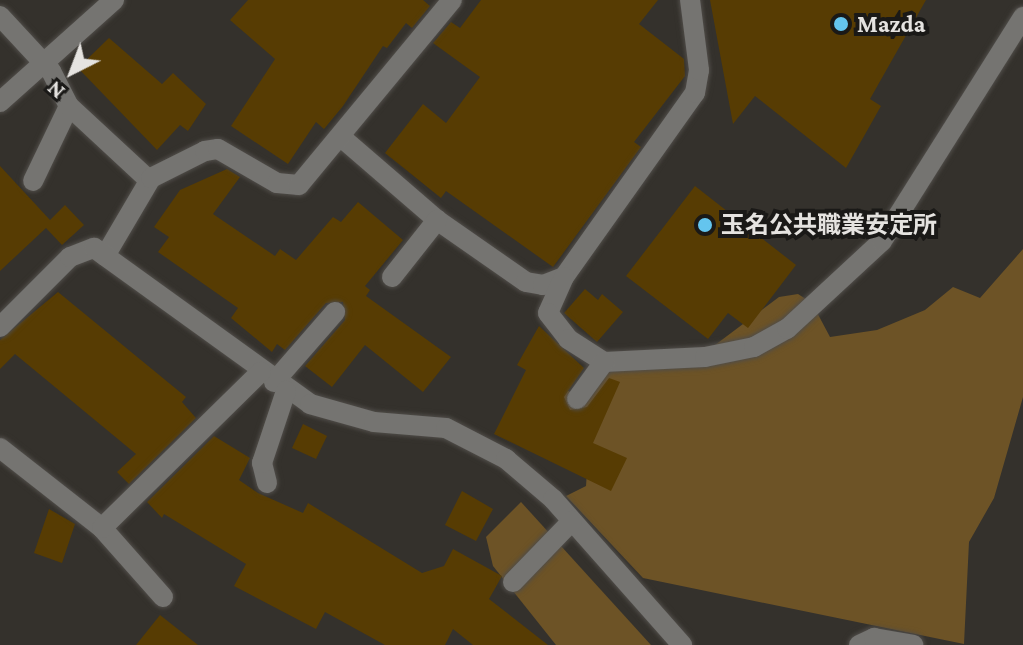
<!DOCTYPE html>
<meta charset="utf-8">
<style>
body{margin:0}
#map{position:relative;width:1023px;height:645px;overflow:hidden;background:#34312c;font-family:"Crimson Pro","Noto Sans JP",serif}
div>[style]{position:absolute}
.green>*{inset:0;background:#6d5326}
.building>*{inset:0;background:#573c03}
.roads{filter:drop-shadow(0 0 2px #504d49) drop-shadow(0 0 2px #504d49)}
.minor>*{height:20px;margin:-10px;padding:0 10px;transform-origin:10px;border-radius:10px;background:#757471}
.dots>*{width:22px;height:22px;translate:-50% -50%;box-sizing:border-box;border:4px solid #1a1917;border-radius:50%}
span{translate:-50% -50%;white-space:nowrap;text-align:center;line-height:1.15;-webkit-text-stroke:8px #1a1917;paint-order:stroke}
.poi-label{font-size:24px;color:#e5e3e0;font-weight:700}
.left{translate:0 -50%;text-align:left}
.north{position:absolute;left:32px;top:32px;width:80px;height:80px;-webkit-text-stroke:6px #1a1917;paint-order:stroke;rotate:222deg;font-size:22px;font-weight:700;line-height:32px;text-align:center;color:#e5e3e0}
.north::after{content:'';display:block;margin:auto;width:28px;height:36px;background:#e5e3e0;clip-path:polygon(50% 0,100% 100%,50% 72%,0 100%)}
</style>
<div id="map">
<div class="green">
<i style="clip-path:polygon(1023px 249px,1023px 397px,994px 498px,969px 542px,964px 644px,643px 578px,566px 496px,586px 486px,587px 471px,552px 387px,572px 392px,608px 366px,715px 345px,779px 297px,798px 294px,812px 303px,830px 337px,877px 330px,925px 310px,953px 287px,980px 298px)"></i>
<i style="clip-path:polygon(521px 502px,651px 645px,556px 645px,493px 566px,486px 537px)"></i>
</div>
<div class="building">
<i style="clip-path:polygon(248px 0,423px 0,430px 6px,412px 28px,406px 23px,387px 48px,383px 46px,343px 106px,324px 129px,316px 122px,288px 164px,231px 126px,275px 59px,230px 20px)"></i>
<i style="clip-path:polygon(481px 0,658px 0,639px 24px,684px 59px,685px 76px,634px 142px,641px 147px,553px 267px,446px 191px,441px 198px,385px 153px,423px 104px,446px 123px,480px 77px,433px 43px,451px 22px,460px 28px)"></i>
<i style="clip-path:polygon(710px 0,926px 0,870px 99px,881px 106px,846px 168px,755px 96px,733px 124px)"></i>
<i style="clip-path:polygon(109px 38px,162px 84px,173px 73px,206px 104px,188px 131px,180px 125px,157px 150px,78px 68px)"></i>
<i style="clip-path:polygon(0 166px,50px 220px,65px 205px,84px 225px,62px 245px,46px 228px,0 271px)"></i>
<i style="clip-path:polygon(227px 169px,240px 177px,213px 214px,275px 256px,280px 249px,296px 260px,333px 217px,341px 222px,358px 202px,403px 240px,365px 286px,370px 290px,366px 296px,451px 357px,423px 392px,365px 345px,332px 387px,305px 366px,345px 320px,343px 302px,326px 303px,285px 350px,277px 344px,272px 352px,231px 318px,238px 308px,158px 252px,169px 237px,154px 227px,180px 190px)"></i>
<i style="clip-path:polygon(695px 186px,796px 265px,748px 328px,728px 313px,708px 339px,626px 276px)"></i>
<i style="clip-path:polygon(585px 289px,598px 300px,602px 294px,623px 312px,597px 342px,564px 313px)"></i>
<i style="clip-path:polygon(58px 292px,186px 397px,182px 402px,196px 418px,129px 484px,117px 472px,136px 454px,15px 354px,0 369px,0 340px)"></i>
<i style="clip-path:polygon(539px 326px,584px 368px,564px 397px,570px 410px,587px 407px,609px 378px,620px 382px,593px 443px,627px 458px,611px 491px,494px 434px,526px 370px,517px 365px)"></i>
<i style="clip-path:polygon(303px 424px,327px 436px,316px 459px,292px 448px)"></i>
<i style="clip-path:polygon(214px 436px,250px 458px,239px 480px,258px 493px,303px 513px,308px 503px,422px 573px,444px 566px,453px 549px,502px 576px,489px 599px,548px 645px,473px 645px,453px 629px,445px 645px,385px 645px,325px 612px,316px 629px,234px 586px,246px 564px,164px 514px,162px 518px,147px 502px)"></i>
<i style="clip-path:polygon(462px 491px,493px 509px,476px 541px,445px 525px)"></i>
<i style="clip-path:polygon(49px 509px,75px 524px,62px 563px,34px 553px)"></i>
<i style="clip-path:polygon(160px 615px,198px 645px,136px 645px)"></i>
</div>
<div class="roads">
<div class="minor">
<i style="left:0;top:16px;width:75px;rotate:47.2deg"></i>
<i style="left:51px;top:71px;width:39px;rotate:63deg"></i>
<i style="left:69px;top:106px;width:83px;rotate:115.6deg"></i>
<i style="left:0;top:102px;width:153px;rotate:-41.8deg"></i>
<i style="left:69px;top:106px;width:109px;rotate:42.8deg"></i>
<i style="left:341px;top:137px;width:127px;rotate:40.8deg"></i>
<i style="left:437px;top:220px;width:108px;rotate:34.9deg"></i>
<i style="left:526px;top:282px;width:17px;rotate:10deg"></i>
<i style="left:543px;top:285px;width:22px;rotate:-21deg"></i>
<i style="left:564px;top:277px;width:226px;rotate:-54.6deg"></i>
<i style="left:695px;top:93px;width:23px;rotate:-80deg"></i>
<i style="left:699px;top:70px;width:71px;rotate:-97.3deg"></i>
<i style="left:105px;top:256px;width:91px;rotate:-59.5deg"></i>
<i style="left:151px;top:178px;width:60px;rotate:-26.6deg"></i>
<i style="left:205px;top:151px;width:13px;rotate:-9deg"></i>
<i style="left:218px;top:149px;width:68px;rotate:30deg"></i>
<i style="left:277px;top:183px;width:22px;rotate:5deg"></i>
<i style="left:299px;top:185px;width:240px;rotate:-50.4deg"></i>
<i style="left:392px;top:277px;width:73px;rotate:-51.7deg"></i>
<i style="left:564px;top:277px;width:39px;rotate:114deg"></i>
<i style="left:548px;top:313px;width:33px;rotate:52deg"></i>
<i style="left:568px;top:339px;width:43px;rotate:32.6deg"></i>
<i style="left:604px;top:362px;width:101px;rotate:-2.8deg"></i>
<i style="left:705px;top:357px;width:50px;rotate:-11.5deg"></i>
<i style="left:754px;top:347px;width:38px;rotate:-29deg"></i>
<i style="left:787px;top:329px;width:129px;rotate:-42.8deg"></i>
<i style="left:882px;top:241px;width:265px;rotate:-57.8deg"></i>
<i style="left:0;top:327px;width:99px;rotate:-45deg"></i>
<i style="left:70px;top:257px;width:26px;rotate:-21deg"></i>
<i style="left:94px;top:248px;width:266px;rotate:35.8deg"></i>
<i style="left:310px;top:404px;width:66px;rotate:15.7deg"></i>
<i style="left:374px;top:422px;width:72px;rotate:4.8deg"></i>
<i style="left:446px;top:428px;width:68px;rotate:27.3deg"></i>
<i style="left:506px;top:459px;width:62px;rotate:40.4deg"></i>
<i style="left:553px;top:499px;width:195px;rotate:48.5deg"></i>
<i style="left:274px;top:382px;width:93px;rotate:-48.9deg"></i>
<i style="left:577px;top:399px;width:46px;rotate:-53.9deg"></i>
<i style="left:0;top:448px;width:130px;rotate:38.1deg"></i>
<i style="left:102px;top:528px;width:92px;rotate:48.5deg"></i>
<i style="left:267px;top:483px;width:21px;rotate:-104deg"></i>
<i style="left:262px;top:463px;width:76px;rotate:-71.6deg"></i>
<i style="left:102px;top:528px;width:223px;rotate:-44.5deg"></i>
<i style="left:513px;top:582px;width:85px;rotate:-46deg"></i>
<i style="left:859px;top:645px;width:17px;rotate:-25deg"></i>
<i style="left:874px;top:638px;width:40px;rotate:10deg"></i>
</div>
</div>
<div class="dots">
<i style="left:841px;top:24px;background:#64c5ee"></i>
<i style="left:705px;top:225px;background:#64c5ee"></i>
</div>
<div class="poi-label">
<span class="left" style="left:857px;top:24px">Mazda</span>
<span class="left" style="left:721px;top:225px">玉名公共職業安定所</span>
</div>
<div class="north">N</div>
</div>
